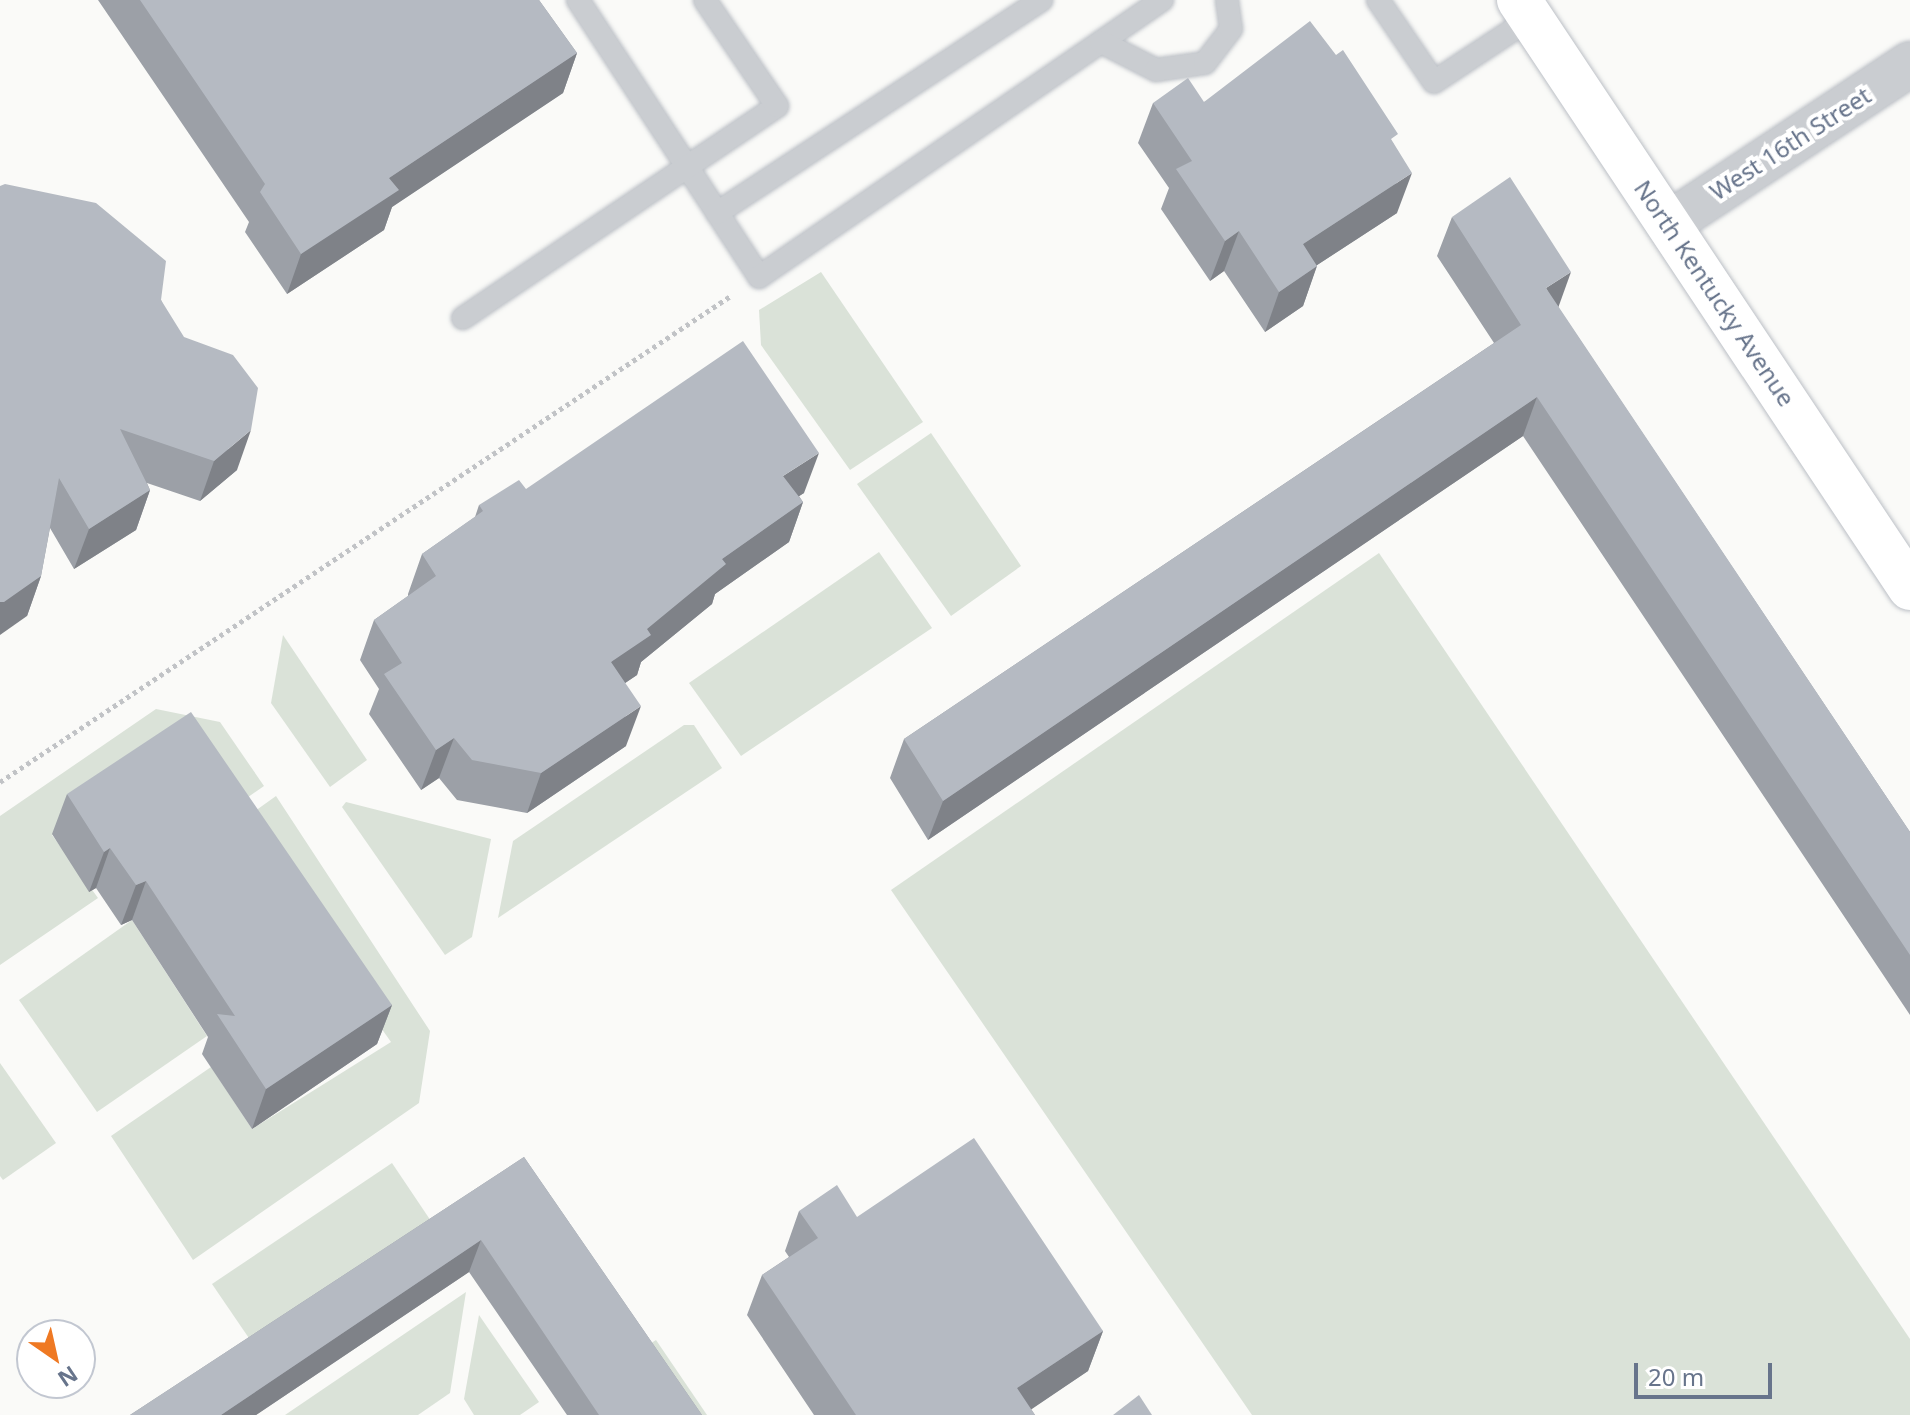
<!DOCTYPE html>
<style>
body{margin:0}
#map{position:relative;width:1910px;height:1415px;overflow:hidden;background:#fafaf8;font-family:"Noto Sans",sans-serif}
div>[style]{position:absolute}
.green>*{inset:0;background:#dae2d8}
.path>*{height:5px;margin-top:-2.5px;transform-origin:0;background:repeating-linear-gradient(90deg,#c1c3c6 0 4px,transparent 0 8px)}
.roads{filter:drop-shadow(0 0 2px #bcc0c6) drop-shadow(0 0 2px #bcc0c6)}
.lane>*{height:22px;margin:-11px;padding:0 11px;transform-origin:11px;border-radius:11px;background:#cacdd1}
.street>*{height:44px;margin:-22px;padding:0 22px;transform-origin:22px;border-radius:22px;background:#cacdd1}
.secondary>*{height:44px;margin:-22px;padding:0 22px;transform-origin:22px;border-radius:22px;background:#fff}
.wall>*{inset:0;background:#9ca0a7}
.shaded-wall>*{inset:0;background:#7f8288}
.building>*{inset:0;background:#b5bac2}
span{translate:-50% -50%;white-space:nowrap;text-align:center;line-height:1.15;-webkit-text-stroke:8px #fff;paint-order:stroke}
.street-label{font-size:24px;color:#67748b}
.north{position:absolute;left:16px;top:1319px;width:80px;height:80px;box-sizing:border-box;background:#fff;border:2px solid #c2c7d1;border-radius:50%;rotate:146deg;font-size:22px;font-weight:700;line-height:32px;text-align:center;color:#67748b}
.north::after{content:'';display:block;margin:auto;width:28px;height:36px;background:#ef7923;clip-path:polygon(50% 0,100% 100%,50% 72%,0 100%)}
.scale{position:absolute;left:1634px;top:1363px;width:138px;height:36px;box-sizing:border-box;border:4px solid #67748b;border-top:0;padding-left:10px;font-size:24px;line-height:28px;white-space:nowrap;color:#67748b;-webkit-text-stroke:6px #fff;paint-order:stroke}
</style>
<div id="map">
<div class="green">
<i style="clip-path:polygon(821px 272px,923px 422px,850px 470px,761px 345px,759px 310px)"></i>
<i style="clip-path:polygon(931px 433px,1021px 566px,951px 616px,857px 484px)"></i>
<i style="clip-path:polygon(879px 552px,932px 628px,741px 756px,689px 683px)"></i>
<i style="clip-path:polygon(1379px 553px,1910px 1339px,1910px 1415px,1252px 1415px,891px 890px)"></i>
<i style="clip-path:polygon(283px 635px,367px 760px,330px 787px,271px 703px)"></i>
<i style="clip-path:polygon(156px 709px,220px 722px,264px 786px,227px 812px,52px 835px,98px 898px,0 965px,0 816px)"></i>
<i style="clip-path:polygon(684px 725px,694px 725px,722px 768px,498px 918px,513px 841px)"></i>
<i style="clip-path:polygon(276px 796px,430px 1031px,419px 1103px,193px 1260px,111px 1136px,211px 1067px,252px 1129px,391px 1042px,237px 824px)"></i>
<i style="clip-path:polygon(346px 802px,491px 839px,472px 937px,445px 955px,342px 807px)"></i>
<i style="clip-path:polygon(132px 920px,207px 1036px,97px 1112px,19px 1000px)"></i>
<i style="clip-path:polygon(0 1063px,56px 1143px,3px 1180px,0 1176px)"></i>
<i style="clip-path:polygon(392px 1163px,437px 1230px,257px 1350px,212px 1284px)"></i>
<i style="clip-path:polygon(466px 1292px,450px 1393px,418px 1415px,285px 1415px)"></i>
<i style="clip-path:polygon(479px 1315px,539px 1402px,520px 1415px,474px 1415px,464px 1399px)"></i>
<i style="clip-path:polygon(656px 1340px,707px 1415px,669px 1415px,629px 1357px)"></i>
</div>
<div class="path">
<i style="left:0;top:782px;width:879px;rotate:-33.64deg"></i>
</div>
<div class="roads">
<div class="lane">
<i style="left:578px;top:0;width:331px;rotate:56.8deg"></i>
<i style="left:759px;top:277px;width:489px;rotate:-34.5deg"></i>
<i style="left:1378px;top:0;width:99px;rotate:55.7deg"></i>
<i style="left:1434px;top:82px;width:116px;rotate:-33.4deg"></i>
<i style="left:1101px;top:42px;width:62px;rotate:27deg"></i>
<i style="left:1156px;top:70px;width:49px;rotate:-8.1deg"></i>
<i style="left:1205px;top:63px;width:43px;rotate:-52.6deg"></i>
<i style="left:1231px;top:29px;width:29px;rotate:-98deg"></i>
<i style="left:717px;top:213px;width:388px;rotate:-33.3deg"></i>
<i style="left:463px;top:318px;width:379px;rotate:-34deg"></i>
<i style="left:777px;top:106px;width:128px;rotate:-124.2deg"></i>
</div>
<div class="street">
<i style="left:1670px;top:223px;width:288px;rotate:-33.5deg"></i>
</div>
<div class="secondary">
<i style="left:1519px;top:0;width:706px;rotate:56.38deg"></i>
</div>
</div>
<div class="wall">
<i style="clip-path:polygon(98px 0,539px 0,577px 53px,563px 93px,392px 207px,384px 230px,287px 294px,245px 232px,249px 222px)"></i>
<i style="clip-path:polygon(1336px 55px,1394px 145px,1397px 213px,1317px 265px,1303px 306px,1265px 332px,1224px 271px,1210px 281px,1161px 209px,1169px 188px,1138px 143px,1153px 103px,1204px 102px)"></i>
<i style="clip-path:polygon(0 186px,161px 300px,237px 470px,200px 501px,147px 483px,150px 490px,136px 530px,74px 569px,50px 528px,41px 576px,27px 616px)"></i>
<i style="clip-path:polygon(1452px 217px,1558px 307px,1910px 832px,1910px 1015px,1523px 436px,928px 840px,890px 778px,904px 739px,1494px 343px,1437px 256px)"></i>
<i style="clip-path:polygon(804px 493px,799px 496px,803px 502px,789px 542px,715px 594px,712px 604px,641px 662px,637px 675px,625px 683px,626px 746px,527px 813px,457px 800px,439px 778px,421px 790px,369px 714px,379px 689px,360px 660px,374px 620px,408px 596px,408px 594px,422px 554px,475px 517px,479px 505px)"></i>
<i style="clip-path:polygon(67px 794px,392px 1005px,377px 1044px,252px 1129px,202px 1054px,208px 1037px,132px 920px,121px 925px,96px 888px,89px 892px,52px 834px)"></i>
<i style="clip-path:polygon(524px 1157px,702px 1415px,567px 1415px,469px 1272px,256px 1415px,130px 1415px)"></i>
<i style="clip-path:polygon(799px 1211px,857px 1217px,1103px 1331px,1088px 1371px,1031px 1409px,1035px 1415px,814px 1415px,747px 1315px,762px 1275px,789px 1257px,785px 1251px)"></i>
</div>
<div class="shaded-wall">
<i style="clip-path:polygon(577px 53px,563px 93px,392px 207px,384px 230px,287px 294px,301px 254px,389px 178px)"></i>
<i style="clip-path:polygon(1412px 173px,1397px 213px,1288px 284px,1303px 244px)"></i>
<i style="clip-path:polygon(1239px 231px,1224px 271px,1210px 281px,1225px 241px)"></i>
<i style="clip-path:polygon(1317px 266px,1303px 306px,1265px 332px,1279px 292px)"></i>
<i style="clip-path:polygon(1571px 272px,1557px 311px,1546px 288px)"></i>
<i style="clip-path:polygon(1537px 397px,1523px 436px,928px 840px,943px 801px)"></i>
<i style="clip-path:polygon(251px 430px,237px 470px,200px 501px,214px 461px)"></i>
<i style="clip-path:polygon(819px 453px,804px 493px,768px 516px,783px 476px)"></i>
<i style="clip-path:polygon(150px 490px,136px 530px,74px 569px,89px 529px)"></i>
<i style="clip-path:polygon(803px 502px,789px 542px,715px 594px,712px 604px,641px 662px,637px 675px,597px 702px,611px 662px,722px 559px)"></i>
<i style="clip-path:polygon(41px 576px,27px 616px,0 635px,0 602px)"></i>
<i style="clip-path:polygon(641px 706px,626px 746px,527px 813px,541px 773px)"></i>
<i style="clip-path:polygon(454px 738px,439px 778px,421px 790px,436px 750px)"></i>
<i style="clip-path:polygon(110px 848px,96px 888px,89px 892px,104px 852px)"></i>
<i style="clip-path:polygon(146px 881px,132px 920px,121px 925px,136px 885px)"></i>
<i style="clip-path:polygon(392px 1005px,377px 1044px,252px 1129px,266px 1089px)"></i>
<i style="clip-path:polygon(481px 1240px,469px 1272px,256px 1415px,221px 1415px)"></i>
<i style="clip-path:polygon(1103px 1331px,1088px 1371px,1023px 1415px,1017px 1388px)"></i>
</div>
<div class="building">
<i style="clip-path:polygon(140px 0,539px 0,577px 53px,389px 178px,399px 190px,301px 254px,260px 192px,265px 184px)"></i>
<i style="clip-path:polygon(1310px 21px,1336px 55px,1343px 50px,1398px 134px,1391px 139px,1412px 173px,1303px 244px,1317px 266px,1279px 292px,1239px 231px,1225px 241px,1176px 169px,1192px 161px,1153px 103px,1188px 78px,1204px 102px)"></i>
<i style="clip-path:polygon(1510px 177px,1571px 272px,1546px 288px,1910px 832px,1910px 955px,1537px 397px,943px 801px,904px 739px,1521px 325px,1452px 217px)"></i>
<i style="clip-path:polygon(5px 184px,96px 203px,166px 261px,161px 300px,184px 337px,233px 355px,258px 388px,251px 430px,214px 461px,120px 429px,150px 490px,89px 529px,59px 478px,41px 576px,4px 602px,0 602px,0 186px)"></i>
<i style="clip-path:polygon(743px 341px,819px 453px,783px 476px,803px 502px,722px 559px,726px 564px,647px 629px,651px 635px,611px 662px,641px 706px,541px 773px,472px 760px,454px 738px,436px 750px,384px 674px,402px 663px,374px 620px,436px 576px,422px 554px,483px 511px,479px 505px,519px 480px,526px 489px)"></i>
<i style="clip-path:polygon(191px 712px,392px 1005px,266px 1089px,217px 1014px,235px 1016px,146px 881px,136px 885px,110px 848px,104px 852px,67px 794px)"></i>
<i style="clip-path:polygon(974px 1138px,1103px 1331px,1017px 1388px,1035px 1415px,856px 1415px,762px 1275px,818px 1238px,799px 1211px,837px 1185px,857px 1217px)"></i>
<i style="clip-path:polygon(524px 1157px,702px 1415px,599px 1415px,481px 1240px,221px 1415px,130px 1415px)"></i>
<i style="clip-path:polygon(1139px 1395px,1152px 1415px,1113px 1415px)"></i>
</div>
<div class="street-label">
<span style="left:1790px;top:143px;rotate:-33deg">West 16th Street</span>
<span style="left:1715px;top:293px;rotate:56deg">North Kentucky Avenue</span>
</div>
<div class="north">N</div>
<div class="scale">20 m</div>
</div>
